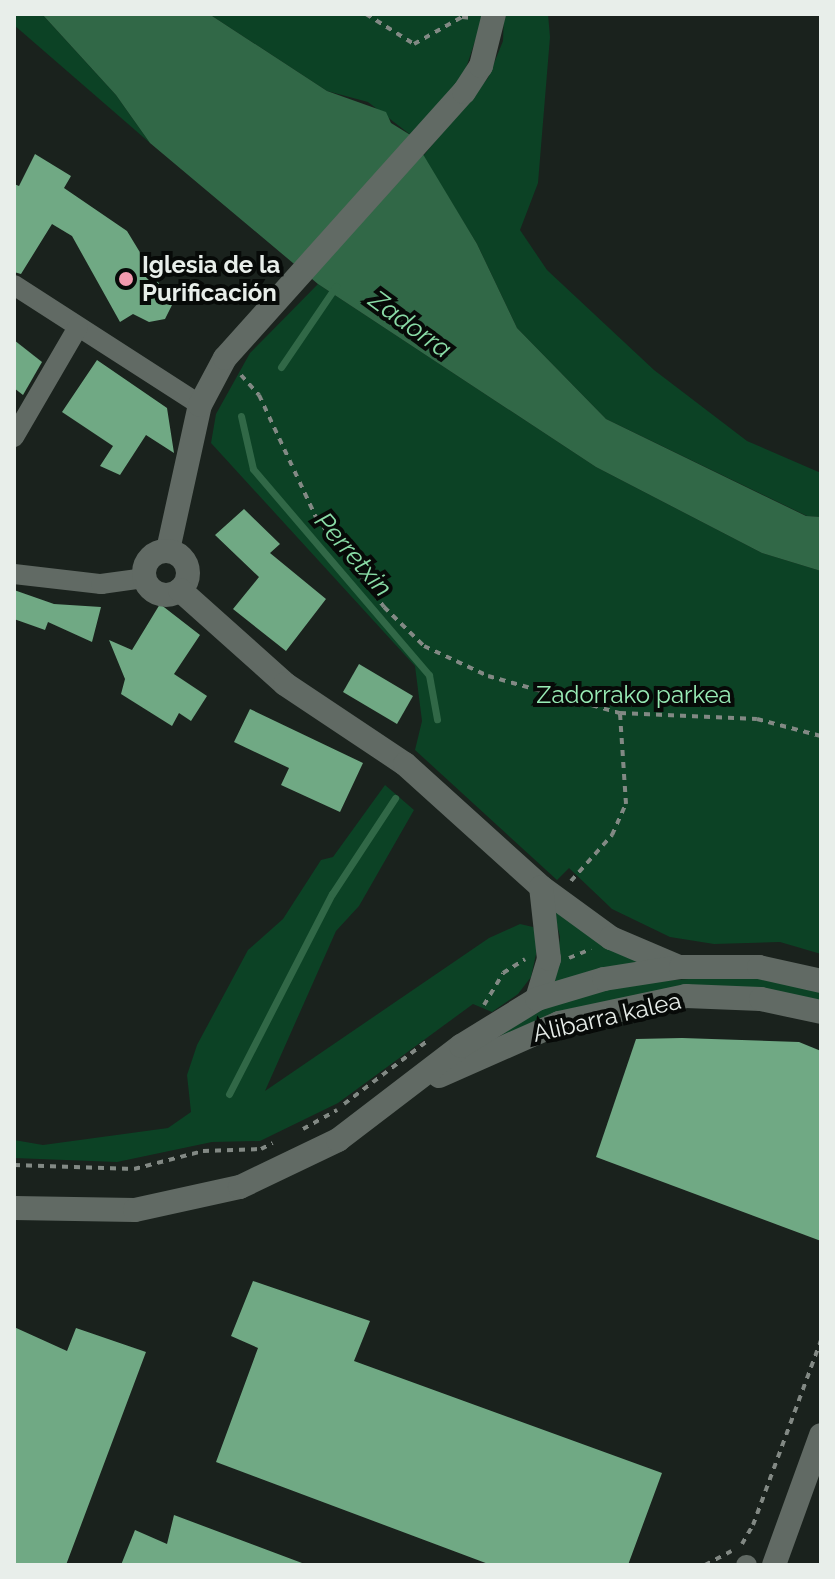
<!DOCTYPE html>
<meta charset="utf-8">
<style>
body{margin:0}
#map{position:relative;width:835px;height:1579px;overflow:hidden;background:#1a221d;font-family:Raleway,sans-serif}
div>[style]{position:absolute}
.green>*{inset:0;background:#0c4225}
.water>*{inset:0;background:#316847}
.stream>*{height:7px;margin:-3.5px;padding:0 3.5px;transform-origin:3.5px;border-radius:3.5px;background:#316847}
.building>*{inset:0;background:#70a984}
.path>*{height:4px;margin-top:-2px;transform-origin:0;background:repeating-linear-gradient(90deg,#828984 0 6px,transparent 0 12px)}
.street>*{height:20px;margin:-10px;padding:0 10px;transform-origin:10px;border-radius:10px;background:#616a64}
.secondary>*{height:24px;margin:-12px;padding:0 12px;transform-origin:12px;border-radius:12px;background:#616a64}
.secondary>.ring{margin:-12px;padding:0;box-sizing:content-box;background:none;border:24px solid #616a64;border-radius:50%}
.dots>*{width:22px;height:22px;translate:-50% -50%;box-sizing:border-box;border:4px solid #070a08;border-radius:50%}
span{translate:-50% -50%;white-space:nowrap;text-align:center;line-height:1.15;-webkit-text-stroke:8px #070a08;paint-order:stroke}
.poi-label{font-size:24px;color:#e8eeea;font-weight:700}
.left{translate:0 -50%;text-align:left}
.park-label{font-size:24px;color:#99ecb6}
.street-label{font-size:24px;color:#e8eeea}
.water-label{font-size:26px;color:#89dba6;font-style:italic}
.frame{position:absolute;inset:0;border:16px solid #e8eeea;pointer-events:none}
</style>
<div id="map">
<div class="green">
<i style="clip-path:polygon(14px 14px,42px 14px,116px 95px,150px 143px,14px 25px)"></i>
<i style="clip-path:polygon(209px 14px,484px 14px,463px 77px,412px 136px,368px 102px,327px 91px)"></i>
<i style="clip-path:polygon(504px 14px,548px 14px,550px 37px,538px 183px,520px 230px,547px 270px,654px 370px,747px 441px,821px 473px,821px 517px,807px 516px,606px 419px,517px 328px,477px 244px,423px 156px,488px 78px,503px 41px)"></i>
<i style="clip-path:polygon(318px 284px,596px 467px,762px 553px,821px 571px,821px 954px,780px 942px,714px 944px,670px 937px,612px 909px,569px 868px,557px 880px,415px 750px,422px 721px,415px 666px,211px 443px,216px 414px,250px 353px)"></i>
<i style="clip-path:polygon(385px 785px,414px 810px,359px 906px,336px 931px,265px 1091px,489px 938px,520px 924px,533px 927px,539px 941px,531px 977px,518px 994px,492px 1012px,473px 1004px,338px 1103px,260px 1141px,212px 1142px,117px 1162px,14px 1158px,14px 1140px,43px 1145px,168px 1128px,191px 1112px,187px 1075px,197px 1045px,248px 950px,283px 919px,321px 860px,333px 857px)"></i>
<i style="clip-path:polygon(553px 909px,647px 964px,554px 984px,560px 937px)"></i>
<i style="clip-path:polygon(746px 975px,821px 989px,821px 1004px,755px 993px,502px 1038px,501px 1030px,528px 1013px,617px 984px)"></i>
</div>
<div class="water">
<i style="clip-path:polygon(42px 14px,209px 14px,327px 91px,386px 112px,391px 123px,412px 136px,477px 244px,517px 328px,606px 419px,806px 516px,821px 517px,821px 571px,762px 553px,596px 467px,318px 284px,150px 143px,116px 95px)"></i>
</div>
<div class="stream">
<i style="left:281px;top:367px;width:98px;rotate:-55.8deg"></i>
<i style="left:241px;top:416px;width:54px;rotate:77.2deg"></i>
<i style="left:253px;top:469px;width:271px;rotate:49.5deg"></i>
<i style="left:429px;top:675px;width:45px;rotate:79.7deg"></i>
<i style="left:229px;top:1094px;width:225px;rotate:-62.8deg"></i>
<i style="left:332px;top:894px;width:115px;rotate:-56.7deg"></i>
</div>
<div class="building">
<i style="clip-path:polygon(35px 154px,71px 176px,64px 188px,127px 231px,172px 305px,165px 319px,149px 322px,133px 314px,120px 322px,72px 236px,52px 224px,21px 274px,14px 272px,14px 184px,19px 186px)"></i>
<i style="clip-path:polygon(14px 340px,42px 362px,23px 395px,14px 388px)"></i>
<i style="clip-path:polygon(97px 360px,167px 408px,174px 453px,146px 435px,120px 475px,100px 466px,113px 446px,62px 412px)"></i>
<i style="clip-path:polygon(244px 509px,280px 544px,270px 553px,326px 599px,286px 651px,233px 609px,259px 577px,215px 535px)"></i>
<i style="clip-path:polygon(14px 590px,54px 604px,101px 607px,92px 642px,48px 622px,45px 630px,14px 619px)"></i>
<i style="clip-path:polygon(160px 604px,200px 635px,174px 674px,207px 696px,191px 721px,179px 713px,172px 726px,121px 694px,125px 679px,109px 640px,132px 650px)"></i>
<i style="clip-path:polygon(359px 664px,413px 696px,397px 724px,343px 692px)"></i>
<i style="clip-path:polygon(250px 709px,363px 763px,340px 812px,281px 785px,289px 768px,234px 742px)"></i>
<i style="clip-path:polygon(682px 1038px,799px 1042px,821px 1051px,821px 1241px,596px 1157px,636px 1039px)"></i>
<i style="clip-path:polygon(253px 1281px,370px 1321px,354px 1361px,662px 1473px,628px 1565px,491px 1565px,216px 1462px,258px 1348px,231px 1336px)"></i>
<i style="clip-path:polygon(14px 1327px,67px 1351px,76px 1328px,146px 1352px,66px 1565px,14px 1565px)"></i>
<i style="clip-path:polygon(174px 1515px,302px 1563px,302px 1565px,121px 1565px,135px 1530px,167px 1544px)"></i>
</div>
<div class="path">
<i style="left:366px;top:14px;width:57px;rotate:32deg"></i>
<i style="left:414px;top:44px;width:55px;rotate:-29.4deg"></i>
<i style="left:462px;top:17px;width:10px;rotate:6deg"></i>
<i style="left:241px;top:375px;width:27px;rotate:48deg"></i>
<i style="left:259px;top:395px;width:135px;rotate:65deg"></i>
<i style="left:316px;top:517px;width:113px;rotate:52.9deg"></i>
<i style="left:384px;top:607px;width:56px;rotate:44.3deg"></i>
<i style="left:424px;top:646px;width:71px;rotate:25.1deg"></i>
<i style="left:488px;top:676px;width:137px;rotate:15.7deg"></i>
<i style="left:620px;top:713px;width:137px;rotate:2.5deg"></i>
<i style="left:757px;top:719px;width:66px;rotate:14.9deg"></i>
<i style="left:571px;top:881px;width:62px;rotate:-48.3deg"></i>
<i style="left:612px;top:835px;width:34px;rotate:-66deg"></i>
<i style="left:626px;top:804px;width:91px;rotate:-93.8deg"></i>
<i style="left:569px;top:958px;width:24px;rotate:-22deg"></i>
<i style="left:484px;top:1005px;width:37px;rotate:-59deg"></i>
<i style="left:503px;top:973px;width:26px;rotate:-32deg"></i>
<i style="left:344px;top:1104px;width:103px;rotate:-37.1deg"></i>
<i style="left:303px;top:1129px;width:39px;rotate:-29deg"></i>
<i style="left:14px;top:1165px;width:120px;rotate:1.9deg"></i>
<i style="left:134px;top:1169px;width:71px;rotate:-14.6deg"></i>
<i style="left:203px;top:1151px;width:58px;rotate:-2deg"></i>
<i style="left:261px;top:1149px;width:13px;rotate:-27deg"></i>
<i style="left:742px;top:1544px;width:22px;rotate:-60deg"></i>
<i style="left:753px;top:1525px;width:197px;rotate:-69.8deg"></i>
<i style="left:705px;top:1565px;width:30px;rotate:-28deg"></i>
</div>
<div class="street">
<i style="left:14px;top:285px;width:221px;rotate:32.8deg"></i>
<i style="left:14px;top:437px;width:127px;rotate:-59.8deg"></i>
<i style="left:14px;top:574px;width:88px;rotate:6.6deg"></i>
<i style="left:101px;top:584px;width:43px;rotate:-7.9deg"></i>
<i style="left:746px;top:1565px;width:1px"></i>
</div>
<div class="secondary">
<i style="left:168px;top:550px;width:148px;rotate:-77.6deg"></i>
<i style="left:200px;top:405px;width:53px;rotate:-62deg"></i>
<i style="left:225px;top:358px;width:358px;rotate:-48.1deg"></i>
<i style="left:464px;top:92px;width:31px;rotate:-57deg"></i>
<i style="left:481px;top:66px;width:54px;rotate:-76deg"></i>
<i class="ring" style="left:144px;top:551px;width:20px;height:20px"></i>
<i style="left:180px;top:590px;width:141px;rotate:41.8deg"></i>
<i style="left:285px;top:684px;width:144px;rotate:33.7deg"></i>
<i style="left:405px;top:764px;width:183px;rotate:42.1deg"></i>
<i style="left:541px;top:887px;width:87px;rotate:36.1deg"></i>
<i style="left:611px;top:938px;width:74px;rotate:23.1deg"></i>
<i style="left:537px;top:999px;width:42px;rotate:-73.3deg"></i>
<i style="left:549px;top:959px;width:72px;rotate:-96.3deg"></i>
<i style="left:439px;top:1076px;width:131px;rotate:-23.8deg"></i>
<i style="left:559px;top:1023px;width:130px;rotate:-12deg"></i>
<i style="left:686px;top:996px;width:75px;rotate:2.3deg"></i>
<i style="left:761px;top:999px;width:61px;rotate:12.2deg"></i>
<i style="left:14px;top:1208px;width:121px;rotate:0.9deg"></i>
<i style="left:135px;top:1210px;width:107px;rotate:-12.4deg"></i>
<i style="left:240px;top:1187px;width:109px;rotate:-25.6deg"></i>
<i style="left:338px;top:1140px;width:155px;rotate:-37.4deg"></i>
<i style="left:461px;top:1046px;width:89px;rotate:-31.7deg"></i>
<i style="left:537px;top:999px;width:70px;rotate:-16.6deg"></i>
<i style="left:604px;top:979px;width:78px;rotate:-8.9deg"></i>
<i style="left:681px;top:967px;width:78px"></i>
<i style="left:759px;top:967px;width:64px;rotate:12.7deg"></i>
<i style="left:774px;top:1565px;width:138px;rotate:-70.1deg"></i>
</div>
<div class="dots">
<i style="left:126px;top:279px;background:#f29aae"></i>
</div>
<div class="poi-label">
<span class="left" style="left:142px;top:279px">Iglesia de la<br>Purificación</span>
</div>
<div class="park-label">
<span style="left:634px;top:695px">Zadorrako parkea</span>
</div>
<div class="street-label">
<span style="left:607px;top:1017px;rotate:-13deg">Alibarra kalea</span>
</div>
<div class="water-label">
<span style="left:410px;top:325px;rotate:36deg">Zadorra</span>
<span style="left:353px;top:555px;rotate:49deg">Perretxin</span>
</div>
<div class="frame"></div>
</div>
